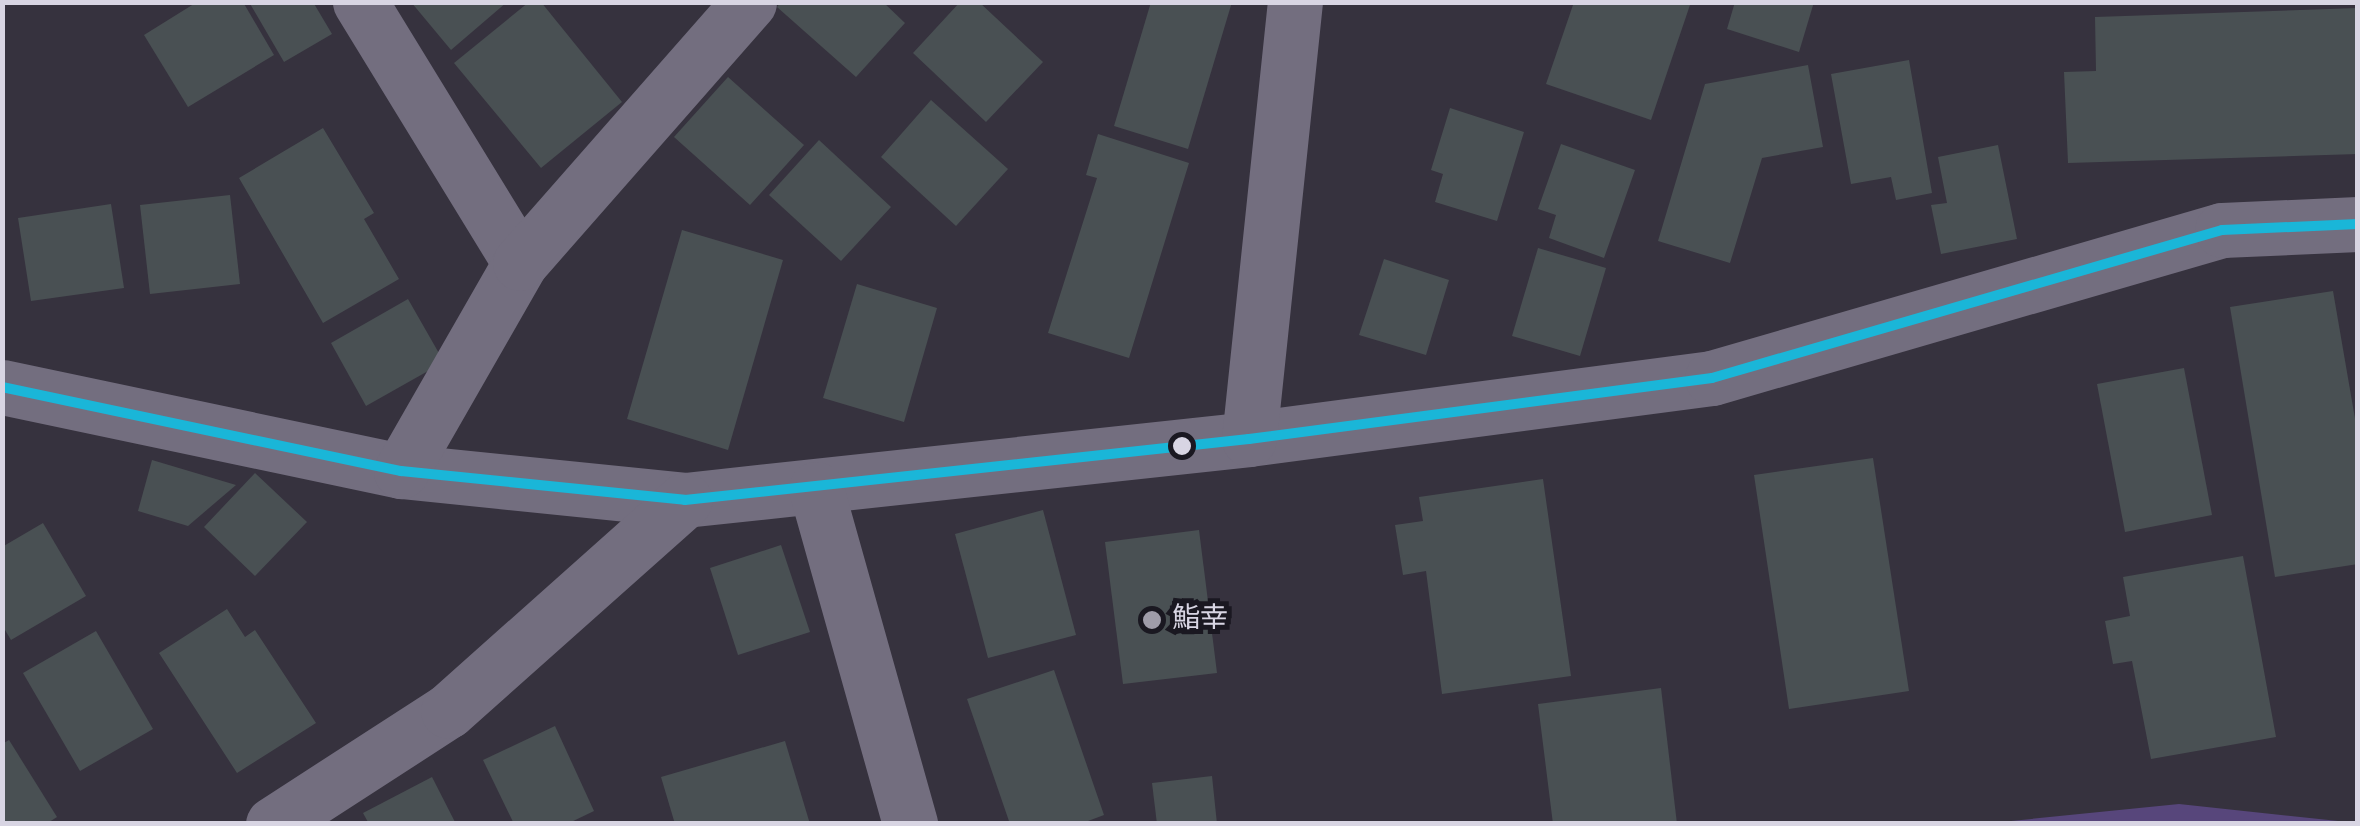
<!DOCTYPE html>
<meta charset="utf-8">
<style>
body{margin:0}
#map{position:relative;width:2360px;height:826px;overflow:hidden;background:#36323e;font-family:Overpass,"Noto Sans JP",sans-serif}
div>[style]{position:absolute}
.green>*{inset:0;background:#57467b}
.building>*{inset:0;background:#495053}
.minor>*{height:55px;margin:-27.5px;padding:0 27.5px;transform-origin:27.5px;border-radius:27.5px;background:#736e7f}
.bus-1>*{height:10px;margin:-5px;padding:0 5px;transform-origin:5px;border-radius:5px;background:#1ab6d8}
.dots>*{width:28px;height:28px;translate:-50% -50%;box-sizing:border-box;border:5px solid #1a1821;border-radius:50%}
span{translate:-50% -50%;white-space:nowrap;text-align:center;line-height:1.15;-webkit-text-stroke:10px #1a1821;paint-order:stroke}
.poi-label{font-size:28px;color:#d8d5e3}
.left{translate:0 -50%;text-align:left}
.frame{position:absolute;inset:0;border:5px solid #d8d5e3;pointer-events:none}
</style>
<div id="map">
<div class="green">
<i style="clip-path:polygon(2179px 804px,2357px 823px,1990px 823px,1991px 823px)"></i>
</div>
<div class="building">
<i style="clip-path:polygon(197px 2px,243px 2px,274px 55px,188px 107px,144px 35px)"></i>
<i style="clip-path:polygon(249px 2px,313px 2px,332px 34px,284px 62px)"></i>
<i style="clip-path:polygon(411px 2px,507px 2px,451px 50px)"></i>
<i style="clip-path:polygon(529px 2px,541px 2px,622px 102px,541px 168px,454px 63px)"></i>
<i style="clip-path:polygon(781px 2px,883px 2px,905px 23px,856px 77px,777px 7px)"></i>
<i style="clip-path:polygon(960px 2px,979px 2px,1043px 62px,986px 122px,913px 53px)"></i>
<i style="clip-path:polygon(1151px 2px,1232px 2px,1188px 149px,1114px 126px)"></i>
<i style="clip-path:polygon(1574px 2px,1691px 2px,1651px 120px,1546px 84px)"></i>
<i style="clip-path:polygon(1735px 2px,1814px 2px,1799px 52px,1727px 29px)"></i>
<i style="clip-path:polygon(2358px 8px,2358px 154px,2068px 163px,2064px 72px,2096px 71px,2095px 17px)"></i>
<i style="clip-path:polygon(1909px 60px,1932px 193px,1896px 200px,1891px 177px,1851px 184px,1831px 74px)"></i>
<i style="clip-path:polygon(1808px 65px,1823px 147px,1762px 158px,1730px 263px,1658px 241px,1705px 84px)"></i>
<i style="clip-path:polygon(728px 77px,804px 145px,750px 205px,674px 137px)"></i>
<i style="clip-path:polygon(931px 100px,1008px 169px,956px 226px,881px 157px)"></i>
<i style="clip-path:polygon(1450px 108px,1524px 132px,1497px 221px,1435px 202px,1443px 174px,1431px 170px)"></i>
<i style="clip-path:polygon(323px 128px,374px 213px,364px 219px,399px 279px,323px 323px,239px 178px)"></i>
<i style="clip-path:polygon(1098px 134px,1189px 163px,1129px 358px,1048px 333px,1097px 178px,1086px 175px)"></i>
<i style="clip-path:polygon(819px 140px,891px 207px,841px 261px,769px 195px)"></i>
<i style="clip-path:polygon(1561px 144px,1635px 170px,1604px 258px,1549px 238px,1556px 215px,1538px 209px)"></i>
<i style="clip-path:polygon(1998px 145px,2017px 239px,1941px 254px,1931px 205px,1947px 203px,1938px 157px)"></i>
<i style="clip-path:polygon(230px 195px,240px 284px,150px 294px,140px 205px)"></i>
<i style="clip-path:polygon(111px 204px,124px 288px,31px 301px,18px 218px)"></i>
<i style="clip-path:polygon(682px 230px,783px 260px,728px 450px,627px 419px)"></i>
<i style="clip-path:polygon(1538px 248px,1606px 268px,1580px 356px,1512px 336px)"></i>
<i style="clip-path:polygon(1384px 259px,1449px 280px,1426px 355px,1359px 335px)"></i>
<i style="clip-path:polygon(857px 284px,937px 308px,904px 422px,823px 398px)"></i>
<i style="clip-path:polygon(2333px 291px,2358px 436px,2358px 564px,2275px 577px,2230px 307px)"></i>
<i style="clip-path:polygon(408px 299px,444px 362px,366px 406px,331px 343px)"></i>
<i style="clip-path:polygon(2184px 368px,2212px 515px,2125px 532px,2097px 384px)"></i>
<i style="clip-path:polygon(1873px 458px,1909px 691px,1789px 709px,1754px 475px)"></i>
<i style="clip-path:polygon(152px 460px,236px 485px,188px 526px,138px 511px)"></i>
<i style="clip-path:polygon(255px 473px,307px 522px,255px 576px,204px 527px)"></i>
<i style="clip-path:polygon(1543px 479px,1571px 676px,1442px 694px,1426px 571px,1403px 575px,1395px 525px,1423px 521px,1419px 497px)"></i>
<i style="clip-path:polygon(1043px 510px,1076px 635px,988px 658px,955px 534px)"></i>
<i style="clip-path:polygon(43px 523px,86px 596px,11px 640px,2px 625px,2px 547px)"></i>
<i style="clip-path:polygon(1199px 530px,1217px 673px,1123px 684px,1105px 542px)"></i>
<i style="clip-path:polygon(781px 545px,810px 632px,738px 655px,710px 568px)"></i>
<i style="clip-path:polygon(2243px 556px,2276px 737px,2151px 759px,2132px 661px,2113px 664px,2105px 621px,2130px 616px,2123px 577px)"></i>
<i style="clip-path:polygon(227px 609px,245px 637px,255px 630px,316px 723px,237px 773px,159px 653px)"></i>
<i style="clip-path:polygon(96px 631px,153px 729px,80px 771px,23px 673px)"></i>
<i style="clip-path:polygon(1054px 670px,1104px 815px,1080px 824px,1010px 824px,967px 699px)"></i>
<i style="clip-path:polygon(1661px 688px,1677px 824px,1553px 824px,1538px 704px)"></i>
<i style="clip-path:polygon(555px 726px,594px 811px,567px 824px,514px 824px,483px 760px)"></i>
<i style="clip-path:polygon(9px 740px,57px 817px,46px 824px,2px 824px,2px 744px)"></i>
<i style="clip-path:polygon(785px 741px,810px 824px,675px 824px,661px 777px)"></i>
<i style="clip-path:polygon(1212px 776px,1217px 824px,1157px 824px,1152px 783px)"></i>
<i style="clip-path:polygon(432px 777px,456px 824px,369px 824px,363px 813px)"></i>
</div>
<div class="minor">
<i style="left:360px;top:2px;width:306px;rotate:58.5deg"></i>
<i style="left:2px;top:387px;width:408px;rotate:11.9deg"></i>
<i style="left:401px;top:471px;width:285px;rotate:5.8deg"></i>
<i style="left:685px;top:500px;width:567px;rotate:-6.17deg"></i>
<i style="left:1249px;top:439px;width:467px;rotate:-7.5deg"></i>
<i style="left:1712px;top:378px;width:531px;rotate:-16.18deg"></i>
<i style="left:2222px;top:230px;width:136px;rotate:-2.5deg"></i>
<i style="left:1249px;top:439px;width:439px;rotate:-84deg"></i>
<i style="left:401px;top:471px;width:240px;rotate:-60.2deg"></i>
<i style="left:520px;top:263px;width:347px;rotate:-48.7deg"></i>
<i style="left:816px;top:489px;width:348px;rotate:74.3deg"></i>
<i style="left:273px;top:824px;width:208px;rotate:-32.9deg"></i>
<i style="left:448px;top:711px;width:317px;rotate:-41.7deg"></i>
</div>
<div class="bus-1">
<i style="left:2px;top:387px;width:408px;rotate:11.9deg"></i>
<i style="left:401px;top:471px;width:285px;rotate:5.8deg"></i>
<i style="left:685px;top:500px;width:567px;rotate:-6.17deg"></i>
<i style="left:1249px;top:439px;width:467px;rotate:-7.5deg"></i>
<i style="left:1712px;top:378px;width:531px;rotate:-16.18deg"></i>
<i style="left:2222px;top:230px;width:136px;rotate:-2.5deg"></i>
</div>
<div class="dots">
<i style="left:1182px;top:446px;background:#d8d5e3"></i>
<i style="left:1152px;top:620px;background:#9f9ca9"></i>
</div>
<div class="poi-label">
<span class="left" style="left:1172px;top:620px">鮨幸</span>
</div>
<div class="frame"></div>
</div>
